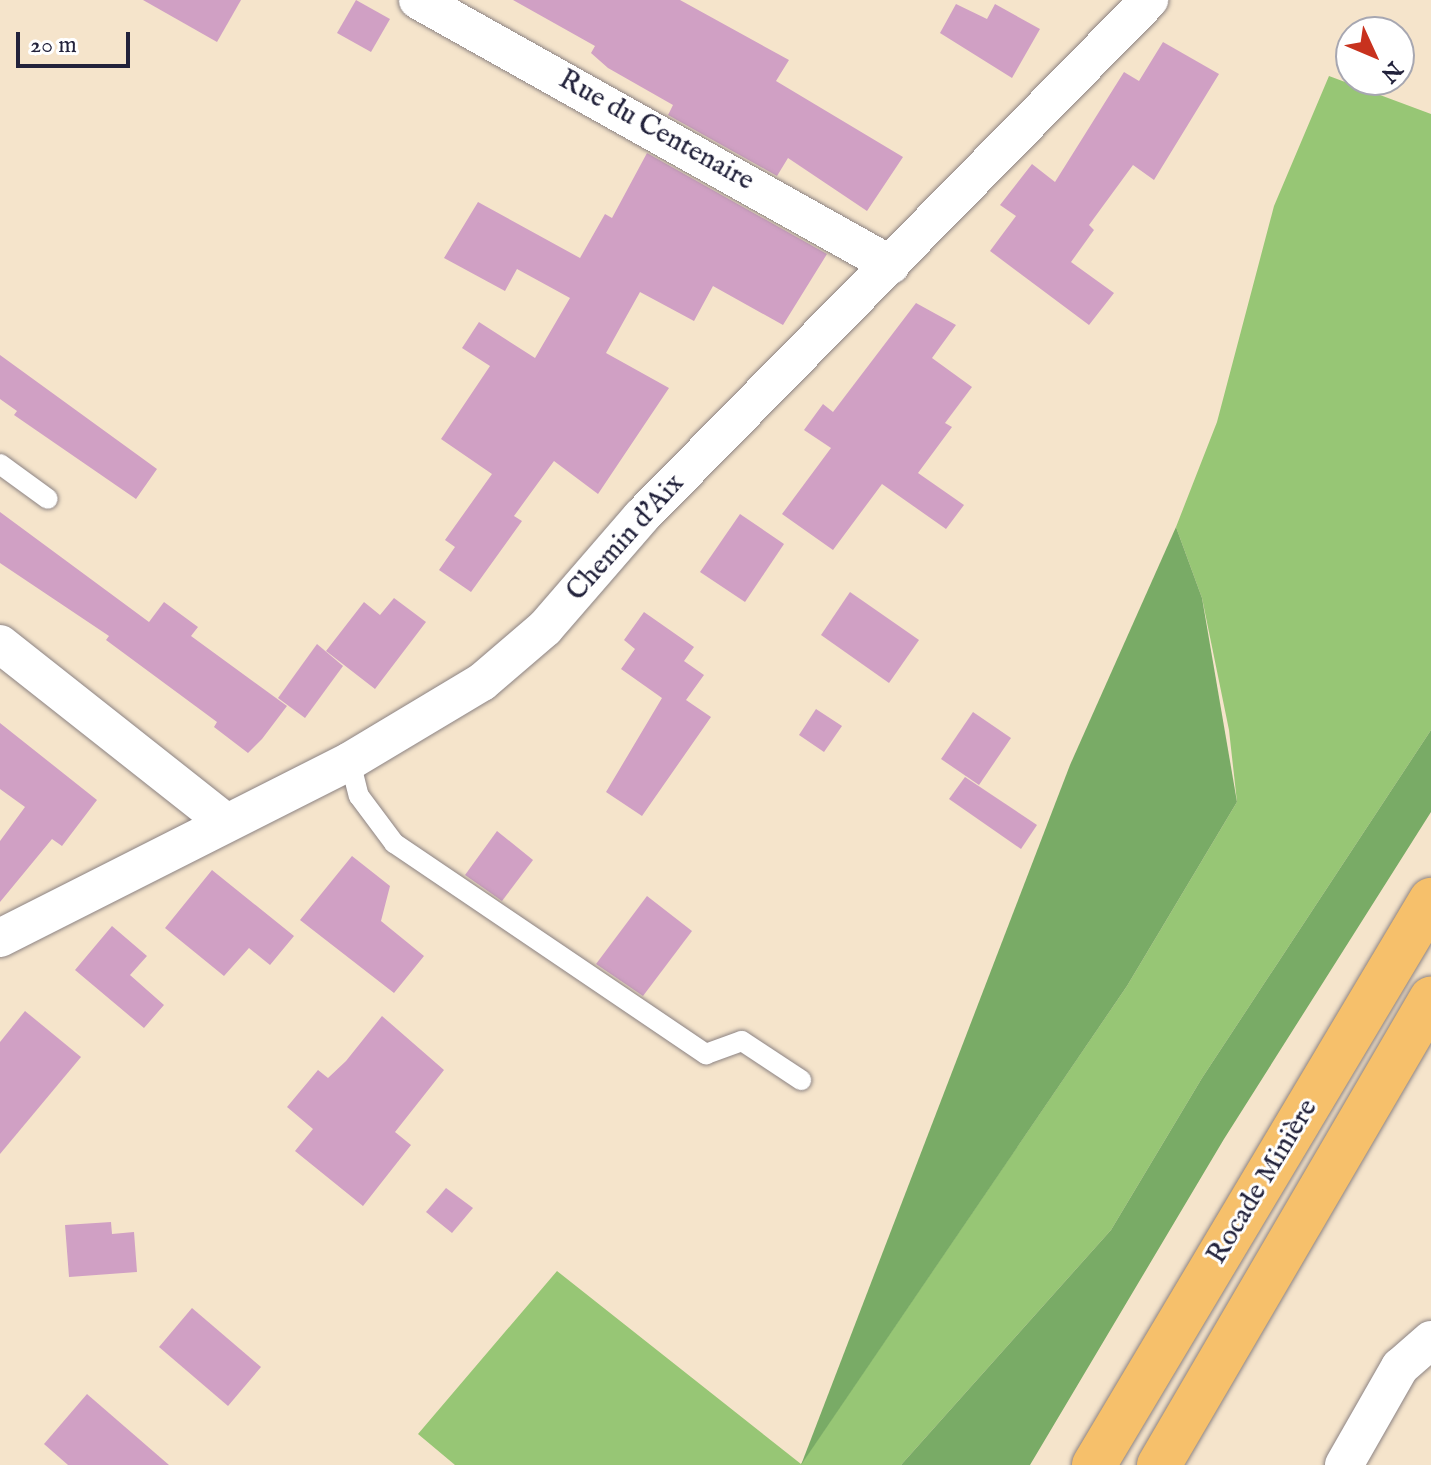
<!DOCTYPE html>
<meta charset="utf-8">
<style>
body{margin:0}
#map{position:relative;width:1431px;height:1465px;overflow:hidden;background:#f5e4cb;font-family:"IM FELL English",serif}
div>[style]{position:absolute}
.green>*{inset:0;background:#97c675}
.forest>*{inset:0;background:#79ab66}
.building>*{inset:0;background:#d0a0c4}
.roads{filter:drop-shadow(0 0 2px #8c8383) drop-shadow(0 0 2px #8c8383)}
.service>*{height:20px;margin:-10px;padding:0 10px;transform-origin:10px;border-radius:10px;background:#fff}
.minor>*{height:38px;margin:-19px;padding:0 19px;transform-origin:19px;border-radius:19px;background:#fff}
.motorway>*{height:44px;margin:-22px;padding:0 22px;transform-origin:22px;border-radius:22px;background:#f6c06b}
span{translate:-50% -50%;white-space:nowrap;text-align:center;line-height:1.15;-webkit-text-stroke:6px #fff;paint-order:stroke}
.street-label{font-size:28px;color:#22223b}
.north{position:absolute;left:1335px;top:16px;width:80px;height:80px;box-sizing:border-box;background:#fff;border:2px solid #a7a7b1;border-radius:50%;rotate:134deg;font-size:22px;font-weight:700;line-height:32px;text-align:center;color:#22223b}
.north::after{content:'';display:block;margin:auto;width:28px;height:36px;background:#c8321e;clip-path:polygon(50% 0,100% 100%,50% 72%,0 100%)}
.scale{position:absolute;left:16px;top:32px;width:114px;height:36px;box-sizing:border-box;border:4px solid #22223b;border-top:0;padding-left:10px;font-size:24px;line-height:28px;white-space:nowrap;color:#22223b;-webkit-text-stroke:6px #fff;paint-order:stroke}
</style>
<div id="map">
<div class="green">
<i style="clip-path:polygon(1329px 76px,1431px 114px,1431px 730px,1202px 1078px,1111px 1230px,901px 1465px,455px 1465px,418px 1434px,557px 1271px,801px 1464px,1127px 986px,1237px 802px,1229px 730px,1202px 598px,1176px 527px,1217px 422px,1274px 206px)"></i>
</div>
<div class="forest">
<i style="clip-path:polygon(1176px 527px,1202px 598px,1237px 802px,1127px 986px,801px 1465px,1070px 765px)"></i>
<i style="clip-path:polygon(1431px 730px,1431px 812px,1224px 1139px,1030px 1465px,901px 1465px,1111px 1230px,1202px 1078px)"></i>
</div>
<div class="building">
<i style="clip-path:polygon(143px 0,241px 0,217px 42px)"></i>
<i style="clip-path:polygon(356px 0,390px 19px,371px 52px,337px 33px)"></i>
<i style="clip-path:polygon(513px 0,680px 0,789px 60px,776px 81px,903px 157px,867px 211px,788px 158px,777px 176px,668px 115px,673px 105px,608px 68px,591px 53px,595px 46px)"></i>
<i style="clip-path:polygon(956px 4px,987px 19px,995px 4px,1040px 29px,1012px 78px,940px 33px)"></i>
<i style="clip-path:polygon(1163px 42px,1219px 74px,1154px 180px,1133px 165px,1089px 225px,1094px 230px,1071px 262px,1114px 293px,1089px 325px,990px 251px,1016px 216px,1000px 205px,1032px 164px,1055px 182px,1124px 72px,1139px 81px)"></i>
<i style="clip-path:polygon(647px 153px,827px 254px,783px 325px,713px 286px,694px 321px,640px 292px,606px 353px,669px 388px,598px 494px,554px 461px,514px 516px,522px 521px,471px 592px,439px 570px,455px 547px,445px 540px,492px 474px,441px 439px,490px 366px,462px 348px,479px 322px,535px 358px,570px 298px,517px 269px,505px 291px,444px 258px,478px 202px,580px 258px,605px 214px,612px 218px)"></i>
<i style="clip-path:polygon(916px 303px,956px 325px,932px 358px,972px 387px,945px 423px,952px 427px,918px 473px,964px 505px,946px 529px,882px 484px,833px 550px,782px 514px,831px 448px,804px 430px,823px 404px,833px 412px)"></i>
<i style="clip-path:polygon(0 355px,157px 469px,136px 499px,14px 415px,17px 411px,0 399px)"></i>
<i style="clip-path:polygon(0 512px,149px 622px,164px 602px,198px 627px,191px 636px,287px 706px,262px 739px,248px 753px,214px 727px,217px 722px,106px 640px,109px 636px,0 563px)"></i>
<i style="clip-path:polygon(740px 514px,784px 544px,745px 602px,700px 572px)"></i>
<i style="clip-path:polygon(850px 592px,919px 640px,889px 683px,821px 635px)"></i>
<i style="clip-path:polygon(394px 598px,426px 622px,375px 689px,326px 651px,364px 602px,380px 615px)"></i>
<i style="clip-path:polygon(644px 612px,694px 647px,684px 661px,704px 675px,686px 700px,711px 717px,642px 816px,606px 792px,662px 698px,621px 669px,635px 649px,624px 640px)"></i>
<i style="clip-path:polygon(317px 644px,343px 666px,305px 718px,278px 698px)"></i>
<i style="clip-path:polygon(816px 709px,842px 726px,824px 752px,799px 735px)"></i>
<i style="clip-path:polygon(973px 712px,1011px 738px,979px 785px,941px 759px)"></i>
<i style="clip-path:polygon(0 723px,97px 800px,62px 846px,52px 839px,0 902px,0 841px,25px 807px,0 789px)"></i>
<i style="clip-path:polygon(965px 777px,1037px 825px,1021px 849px,949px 799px)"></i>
<i style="clip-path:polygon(497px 831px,533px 860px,502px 901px,465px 875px)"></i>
<i style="clip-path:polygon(352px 856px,390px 886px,381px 921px,424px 956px,394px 993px,300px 920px)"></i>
<i style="clip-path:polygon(212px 870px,294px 936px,270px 965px,249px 948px,224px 976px,165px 928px)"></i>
<i style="clip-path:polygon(647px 896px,692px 931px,643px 996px,596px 964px)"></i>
<i style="clip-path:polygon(112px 926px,147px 956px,130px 975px,164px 1005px,144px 1028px,75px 970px)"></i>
<i style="clip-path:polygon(25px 1011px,81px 1057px,0 1154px,0 1042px)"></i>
<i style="clip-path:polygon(382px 1016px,444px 1070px,395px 1132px,411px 1145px,363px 1206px,295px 1151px,313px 1129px,287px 1107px,318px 1070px,328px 1078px,346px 1061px)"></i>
<i style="clip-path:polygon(446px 1188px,473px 1208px,452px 1233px,426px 1212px)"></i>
<i style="clip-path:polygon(111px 1222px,112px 1234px,134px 1232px,137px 1272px,69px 1277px,65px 1225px)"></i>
<i style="clip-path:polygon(192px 1308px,261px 1367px,228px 1406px,159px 1347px)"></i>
<i style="clip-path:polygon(87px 1394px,169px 1465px,68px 1465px,44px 1444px)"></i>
</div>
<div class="roads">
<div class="service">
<i style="left:0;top:464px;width:59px;rotate:36.1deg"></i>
<i style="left:350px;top:761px;width:36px;rotate:76deg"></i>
<i style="left:359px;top:796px;width:59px;rotate:53.3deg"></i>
<i style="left:394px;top:843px;width:377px;rotate:34.1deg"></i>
<i style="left:706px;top:1054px;width:38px;rotate:-20deg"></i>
<i style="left:742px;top:1041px;width:71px;rotate:33.5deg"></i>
</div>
<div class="minor">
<i style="left:418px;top:0;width:542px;rotate:29.26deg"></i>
<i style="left:0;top:644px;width:287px;rotate:38.3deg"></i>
<i style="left:0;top:938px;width:392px;rotate:-26.8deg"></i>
<i style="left:350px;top:761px;width:154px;rotate:-30.9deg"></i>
<i style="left:482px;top:682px;width:83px;rotate:-40.6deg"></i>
<i style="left:545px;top:628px;width:147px;rotate:-49.1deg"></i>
<i style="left:641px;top:517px;width:725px;rotate:-45.5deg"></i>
<i style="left:1344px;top:1465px;width:113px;rotate:-60.3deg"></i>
<i style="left:1400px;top:1367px;width:41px;rotate:-41.1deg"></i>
</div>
<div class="motorway">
<i style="left:1094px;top:1465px;width:658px;rotate:-59.19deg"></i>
<i style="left:1159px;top:1465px;width:540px;rotate:-59.73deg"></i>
</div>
</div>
<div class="street-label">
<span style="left:656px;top:131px;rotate:29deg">Rue du Centenaire</span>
<span style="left:626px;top:538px;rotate:-48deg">Chemin d'Aix</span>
<span style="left:1263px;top:1182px;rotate:-59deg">Rocade Minière</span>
</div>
<div class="north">N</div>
<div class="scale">20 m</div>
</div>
